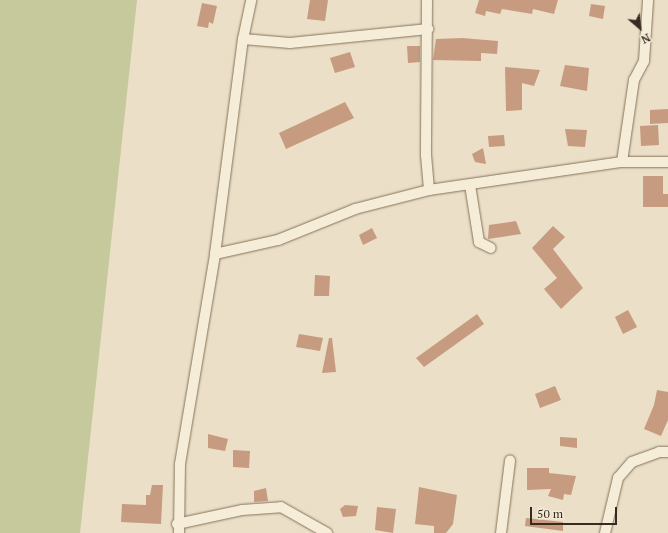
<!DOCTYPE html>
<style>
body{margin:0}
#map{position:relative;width:668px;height:533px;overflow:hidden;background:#ebdfc7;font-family:"PT Serif",serif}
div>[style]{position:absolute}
.green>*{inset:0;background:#c5c99b}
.building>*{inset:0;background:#c69b7f}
.roads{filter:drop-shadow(0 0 1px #85725d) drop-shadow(0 0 1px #85725d)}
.minor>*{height:10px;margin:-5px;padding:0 5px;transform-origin:5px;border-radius:5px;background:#f6edd9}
span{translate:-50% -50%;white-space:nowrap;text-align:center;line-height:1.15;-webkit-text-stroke:3.5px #f3ead6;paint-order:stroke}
.north{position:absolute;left:620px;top:8px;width:40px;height:40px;-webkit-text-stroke:3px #f3ead6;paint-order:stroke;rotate:152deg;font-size:11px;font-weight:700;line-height:16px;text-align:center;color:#372a20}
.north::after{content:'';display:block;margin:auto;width:14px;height:18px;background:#372a20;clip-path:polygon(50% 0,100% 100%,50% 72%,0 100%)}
.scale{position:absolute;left:530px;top:507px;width:87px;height:18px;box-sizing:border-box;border:2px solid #372a20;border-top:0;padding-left:5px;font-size:12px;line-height:14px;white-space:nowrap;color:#372a20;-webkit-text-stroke:3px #f3ead6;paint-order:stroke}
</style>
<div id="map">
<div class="green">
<i style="clip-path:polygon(0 0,137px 0,80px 533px,0 533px)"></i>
</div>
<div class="building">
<i style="clip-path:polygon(310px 0,328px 0,325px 21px,307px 19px)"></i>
<i style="clip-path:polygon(479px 0,558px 0,554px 14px,533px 9px,532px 14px,502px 9px,500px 14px,486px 11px,485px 16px,475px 13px)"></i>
<i style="clip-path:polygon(202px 3px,217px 6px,213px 24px,209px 22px,208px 28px,197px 26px)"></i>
<i style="clip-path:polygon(591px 4px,605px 6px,603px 19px,589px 16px)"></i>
<i style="clip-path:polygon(462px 38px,498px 41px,497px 54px,481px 53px,481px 61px,433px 60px,436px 39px)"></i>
<i style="clip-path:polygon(407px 46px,420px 46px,420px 62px,408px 63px)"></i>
<i style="clip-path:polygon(350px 52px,355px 67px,335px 73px,330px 58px)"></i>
<i style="clip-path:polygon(565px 65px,589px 68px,587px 91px,560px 86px)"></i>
<i style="clip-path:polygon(505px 67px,540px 70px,534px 86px,522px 83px,522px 110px,506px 111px)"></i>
<i style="clip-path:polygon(345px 102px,354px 118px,286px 149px,279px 133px)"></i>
<i style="clip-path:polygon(668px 109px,668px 123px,650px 124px,650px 110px)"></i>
<i style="clip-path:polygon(658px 125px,659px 145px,641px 146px,640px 126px)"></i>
<i style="clip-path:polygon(565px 129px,587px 130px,585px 147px,568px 146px)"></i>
<i style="clip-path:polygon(504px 135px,505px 146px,489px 147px,488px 136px)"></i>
<i style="clip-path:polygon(483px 148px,486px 164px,475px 162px,472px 154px)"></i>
<i style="clip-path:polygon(643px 176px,663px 176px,663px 194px,668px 194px,668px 207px,643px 207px)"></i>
<i style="clip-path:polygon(516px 221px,521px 234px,488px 239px,489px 225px)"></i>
<i style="clip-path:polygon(553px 226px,565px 237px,553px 249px,583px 288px,561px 309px,544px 289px,557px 278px,532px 248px)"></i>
<i style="clip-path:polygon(372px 228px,377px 238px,363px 245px,359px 235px)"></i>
<i style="clip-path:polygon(315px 275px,330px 276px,329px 296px,314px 296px)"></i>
<i style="clip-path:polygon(628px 310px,637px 327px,623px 334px,615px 317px)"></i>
<i style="clip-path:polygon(477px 314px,484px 324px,424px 367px,416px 358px)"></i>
<i style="clip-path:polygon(299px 334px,323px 338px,320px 351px,296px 347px)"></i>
<i style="clip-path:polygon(329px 338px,332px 338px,336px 372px,322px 373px)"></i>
<i style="clip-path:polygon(555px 386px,561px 400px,540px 408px,535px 394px)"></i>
<i style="clip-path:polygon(657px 390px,668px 392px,668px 420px,661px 436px,644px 429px,654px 405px)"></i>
<i style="clip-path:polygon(208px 434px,228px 439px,225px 451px,208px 448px)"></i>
<i style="clip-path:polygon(560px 437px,577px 438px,577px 448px,560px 446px)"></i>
<i style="clip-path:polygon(233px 450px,250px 451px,249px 468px,233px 467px)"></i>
<i style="clip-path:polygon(527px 468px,549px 468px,549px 473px,576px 476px,571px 495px,564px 494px,563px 500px,548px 496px,551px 489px,527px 490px)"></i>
<i style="clip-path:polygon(152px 485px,163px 485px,161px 524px,121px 522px,122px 504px,146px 505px,146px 495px,150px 495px)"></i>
<i style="clip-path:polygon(419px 487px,457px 495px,453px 524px,446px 533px,434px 533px,434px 526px,415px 524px)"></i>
<i style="clip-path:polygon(266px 488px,268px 501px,254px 502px,254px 491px)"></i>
<i style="clip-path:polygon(345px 505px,358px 506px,356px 516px,343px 517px,340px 509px)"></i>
<i style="clip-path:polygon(377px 507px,396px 509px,393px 533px,375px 530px)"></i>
<i style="clip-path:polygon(526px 518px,563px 522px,563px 531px,525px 526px)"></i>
</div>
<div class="roads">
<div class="minor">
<i style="left:427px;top:0;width:155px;rotate:90.4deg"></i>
<i style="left:426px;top:155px;width:35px;rotate:85deg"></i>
<i style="left:243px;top:39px;width:47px;rotate:4.9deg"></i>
<i style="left:290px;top:43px;width:139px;rotate:-5.8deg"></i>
<i style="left:622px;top:162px;width:83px;rotate:-81.7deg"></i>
<i style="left:634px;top:80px;width:21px;rotate:-62deg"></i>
<i style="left:644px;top:61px;width:61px;rotate:-86.2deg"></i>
<i style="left:470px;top:185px;width:58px;rotate:81deg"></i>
<i style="left:479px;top:242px;width:13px;rotate:27deg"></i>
<i style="left:215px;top:254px;width:65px;rotate:-12.5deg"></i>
<i style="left:278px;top:240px;width:83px;rotate:-21.9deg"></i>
<i style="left:355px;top:209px;width:76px;rotate:-14.4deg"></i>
<i style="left:429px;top:190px;width:195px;rotate:-8.3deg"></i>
<i style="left:622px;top:162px;width:46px"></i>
<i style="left:177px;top:524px;width:66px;rotate:-12.2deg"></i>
<i style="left:242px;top:510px;width:39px;rotate:-4deg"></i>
<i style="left:281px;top:507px;width:53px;rotate:29.5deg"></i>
<i style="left:179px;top:533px;width:69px;rotate:-89.2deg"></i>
<i style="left:180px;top:464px;width:213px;rotate:-80.5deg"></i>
<i style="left:215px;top:254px;width:217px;rotate:-82.6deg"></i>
<i style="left:243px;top:39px;width:40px;rotate:-78deg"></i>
<i style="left:501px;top:533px;width:73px;rotate:-82.9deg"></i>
<i style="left:605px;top:533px;width:57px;rotate:-76.7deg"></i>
<i style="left:618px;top:478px;width:21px;rotate:-49deg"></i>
<i style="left:632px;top:462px;width:29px;rotate:-20deg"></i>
<i style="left:659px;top:452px;width:9px"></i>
</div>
</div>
<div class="north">N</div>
<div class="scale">50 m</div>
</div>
